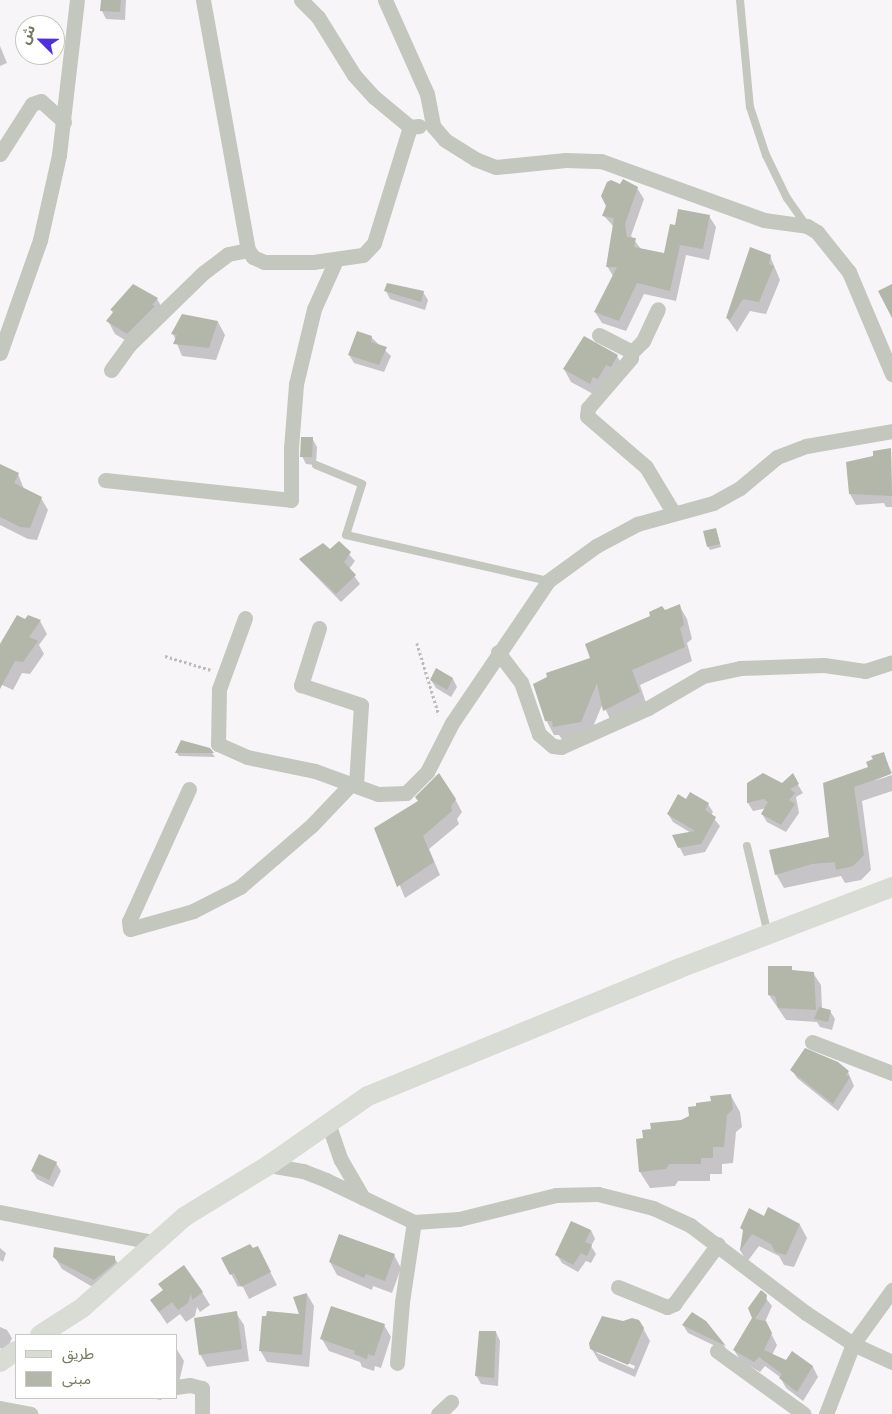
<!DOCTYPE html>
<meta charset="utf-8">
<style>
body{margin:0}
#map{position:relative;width:892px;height:1414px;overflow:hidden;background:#f8f5f8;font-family:Ubuntu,"Noto Sans Arabic",sans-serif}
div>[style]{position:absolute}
.shadow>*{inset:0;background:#0003}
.building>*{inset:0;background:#b3b7aa}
.path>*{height:2.5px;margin-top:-1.25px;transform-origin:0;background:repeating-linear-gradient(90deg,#bbbdb7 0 2.5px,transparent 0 5px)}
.lane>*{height:8px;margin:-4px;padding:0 4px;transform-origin:4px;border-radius:4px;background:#c3c7be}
.street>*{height:15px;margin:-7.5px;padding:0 7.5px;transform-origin:7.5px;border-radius:7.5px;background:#c3c7be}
.secondary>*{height:20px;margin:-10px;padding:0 10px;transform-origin:10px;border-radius:10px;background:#d9dcd5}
span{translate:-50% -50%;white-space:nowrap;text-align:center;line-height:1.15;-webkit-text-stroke:5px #fff;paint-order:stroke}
.legend{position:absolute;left:15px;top:1334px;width:162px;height:65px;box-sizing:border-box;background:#fff;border:1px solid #c6c9bf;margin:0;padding:6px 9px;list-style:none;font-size:15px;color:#70795f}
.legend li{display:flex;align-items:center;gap:10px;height:25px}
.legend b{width:25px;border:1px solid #c6c9bf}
.north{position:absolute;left:15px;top:15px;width:50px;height:50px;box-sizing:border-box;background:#fff;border:1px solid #c6c9bf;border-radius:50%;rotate:293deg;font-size:14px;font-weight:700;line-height:20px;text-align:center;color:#70795f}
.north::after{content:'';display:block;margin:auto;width:18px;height:22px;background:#4f2fde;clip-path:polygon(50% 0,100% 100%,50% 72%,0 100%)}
</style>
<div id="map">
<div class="shadow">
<i style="clip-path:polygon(102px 0,126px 0,125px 20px,106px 19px,102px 11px)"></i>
<i style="clip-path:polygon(0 46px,7px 63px,0 66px)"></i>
<i style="clip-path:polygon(620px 185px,637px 188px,644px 199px,631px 236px,641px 249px,665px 255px,709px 216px,716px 227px,709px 260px,686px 255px,676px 301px,644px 294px,626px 331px,602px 323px,595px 312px,613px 276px,607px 266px,614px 227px,604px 216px)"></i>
<i style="clip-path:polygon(770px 256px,780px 280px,766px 314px,750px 311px,737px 332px,727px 318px)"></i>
<i style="clip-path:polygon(134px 285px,157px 299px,164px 311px,135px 346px,115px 334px,108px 321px,114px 314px,111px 310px)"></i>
<i style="clip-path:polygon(386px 291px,423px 292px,428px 300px,425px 310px,390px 299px)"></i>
<i style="clip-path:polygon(218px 322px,225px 335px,216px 360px,182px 356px,173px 334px)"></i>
<i style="clip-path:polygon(371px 337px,391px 356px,384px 372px,354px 363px,349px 355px)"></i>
<i style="clip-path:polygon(617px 356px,624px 368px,597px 396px,571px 382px,564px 369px)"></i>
<i style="clip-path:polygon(312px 438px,317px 447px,316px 465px,306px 464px,302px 456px)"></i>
<i style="clip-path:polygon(891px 449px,892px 507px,886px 507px,884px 503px,856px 505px,850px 494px,874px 458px)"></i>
<i style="clip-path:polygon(0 466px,18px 474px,24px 489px,41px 498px,48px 510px,37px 540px,28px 539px,0 525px)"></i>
<i style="clip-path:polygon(716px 529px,721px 547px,710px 550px,708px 546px)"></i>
<i style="clip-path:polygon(339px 543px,355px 561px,349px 569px,360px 584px,341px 602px,300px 560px,330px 551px)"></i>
<i style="clip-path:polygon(679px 605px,687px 619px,692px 639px,687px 643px,692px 661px,640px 685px,647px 706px,612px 724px,603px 703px,589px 736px,563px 741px,559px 735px,554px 735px,546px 720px,592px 658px)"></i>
<i style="clip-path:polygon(25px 621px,40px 621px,47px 634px,39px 645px,44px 654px,30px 674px,22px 673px,13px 690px,0 684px,0 646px)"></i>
<i style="clip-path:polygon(437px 670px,453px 679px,457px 687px,451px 697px,436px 688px,431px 680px)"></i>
<i style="clip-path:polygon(209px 749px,215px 757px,179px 756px,177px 753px)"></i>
<i style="clip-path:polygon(883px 753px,892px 773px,874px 781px,892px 775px,892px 791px,862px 801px,871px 870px,861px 880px,845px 883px,841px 876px,784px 888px,776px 874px,831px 838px,824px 784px,869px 768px)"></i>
<i style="clip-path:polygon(792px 775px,803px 793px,796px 797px,799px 813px,786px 832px,767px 822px,762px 814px,767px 808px,753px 811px,748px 803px,748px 784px,782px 784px)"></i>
<i style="clip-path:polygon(455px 799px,462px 812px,457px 819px,459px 824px,429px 849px,440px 875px,405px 898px,376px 828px)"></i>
<i style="clip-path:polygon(687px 800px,708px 804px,713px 812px,711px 815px,720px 826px,705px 852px,684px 856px,674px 836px,691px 833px,673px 822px,668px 814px)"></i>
<i style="clip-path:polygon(770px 968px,813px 973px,821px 985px,822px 1009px,830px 1011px,835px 1019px,832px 1030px,820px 1027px,817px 1022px,786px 1020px,769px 995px)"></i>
<i style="clip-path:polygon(792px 1070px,848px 1072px,854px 1086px,838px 1111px,797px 1078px)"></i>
<i style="clip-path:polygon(731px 1096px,740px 1112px,742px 1127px,736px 1132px,733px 1163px,722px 1164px,722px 1174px,710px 1174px,710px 1181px,678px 1181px,675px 1186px,650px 1188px,640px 1172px,644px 1140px)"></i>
<i style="clip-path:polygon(56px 1163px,61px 1171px,53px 1187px,37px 1179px,32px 1171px)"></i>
<i style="clip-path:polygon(769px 1209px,800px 1225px,807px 1238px,794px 1267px,784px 1265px,779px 1256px,759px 1246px,747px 1262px,740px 1250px,744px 1232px,742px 1228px,764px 1218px)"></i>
<i style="clip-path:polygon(591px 1230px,595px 1239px,591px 1246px,596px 1254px,591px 1263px,586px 1261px,578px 1272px,562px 1263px,557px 1255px)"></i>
<i style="clip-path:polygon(0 1248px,6px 1253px,3px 1262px,0 1260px)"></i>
<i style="clip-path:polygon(394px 1255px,401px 1268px,392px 1293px,373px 1286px,372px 1290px,337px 1275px,330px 1262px)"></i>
<i style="clip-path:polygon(54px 1256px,114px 1257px,122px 1270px,101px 1292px,62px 1269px)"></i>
<i style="clip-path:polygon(223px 1259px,264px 1260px,277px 1285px,249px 1299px,242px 1285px,238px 1287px)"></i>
<i style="clip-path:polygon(164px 1291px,202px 1292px,210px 1305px,200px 1312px,197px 1307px,195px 1316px,186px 1322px,180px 1314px,167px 1324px,151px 1300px)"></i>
<i style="clip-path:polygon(761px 1292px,772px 1306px,765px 1322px,777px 1345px,772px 1355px,786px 1362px,792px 1353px,813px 1367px,818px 1377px,803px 1401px,786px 1388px,780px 1377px,765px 1366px,760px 1372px,740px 1360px,734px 1350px,754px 1318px,749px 1308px)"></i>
<i style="clip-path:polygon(307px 1294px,314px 1306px,309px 1367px,267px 1362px,260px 1350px,301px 1315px)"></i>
<i style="clip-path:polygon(236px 1313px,244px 1325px,249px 1361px,207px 1367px,200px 1354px)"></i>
<i style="clip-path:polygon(705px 1322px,725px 1347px,728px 1352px,688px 1333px,683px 1325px)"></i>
<i style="clip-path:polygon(384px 1325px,391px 1337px,381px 1368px,375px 1366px,374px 1371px,362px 1367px,360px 1362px,329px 1351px,322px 1339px)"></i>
<i style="clip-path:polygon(0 1327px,7px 1330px,12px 1338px,6px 1351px,0 1348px)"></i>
<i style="clip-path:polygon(evenodd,643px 1328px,650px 1341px,635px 1377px,599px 1361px,591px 1348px,643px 1328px,597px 1350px,635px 1366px,634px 1369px,597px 1353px,597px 1350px)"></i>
<i style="clip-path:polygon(496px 1332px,500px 1341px,498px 1386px,481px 1384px,476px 1375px)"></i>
<i style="clip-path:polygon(176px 1348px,184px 1361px,179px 1382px,176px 1381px)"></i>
<i style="clip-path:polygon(151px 1398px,162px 1398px,161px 1400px)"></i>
</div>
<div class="building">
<i style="clip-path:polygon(101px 0,121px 0,120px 12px,100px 11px)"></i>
<i style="clip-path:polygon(623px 179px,638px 187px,625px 224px,627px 237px,636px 238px,634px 247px,664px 253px,670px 224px,675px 225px,678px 209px,710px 215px,703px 249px,680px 245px,670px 291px,637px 283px,619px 321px,594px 312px,617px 267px,606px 267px,614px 218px,602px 216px,606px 206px,601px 196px,607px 182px,611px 180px,620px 184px)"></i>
<i style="clip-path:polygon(750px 247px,771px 255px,769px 264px,774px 266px,759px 302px,743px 299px,730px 320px,726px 318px)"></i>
<i style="clip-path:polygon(387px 283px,424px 291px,421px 302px,384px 291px)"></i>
<i style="clip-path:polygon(133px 284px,158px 298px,152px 305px,155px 306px,127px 334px,106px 321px,114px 311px,110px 310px)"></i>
<i style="clip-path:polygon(892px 284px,892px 318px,878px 291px)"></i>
<i style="clip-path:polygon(182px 314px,218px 321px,209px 348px,173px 344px,177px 335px,171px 334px)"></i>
<i style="clip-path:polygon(357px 331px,372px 336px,371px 342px,387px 347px,379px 365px,348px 355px)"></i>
<i style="clip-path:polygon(584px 336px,618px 355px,611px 367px,606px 365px,598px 379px,593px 377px,590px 384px,563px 369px)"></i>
<i style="clip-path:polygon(301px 437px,313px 437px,312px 457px,300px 457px)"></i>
<i style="clip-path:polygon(891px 448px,892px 496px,849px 494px,846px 462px,873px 456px,873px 451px)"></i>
<i style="clip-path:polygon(0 464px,19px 473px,14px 483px,42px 497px,30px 528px,20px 527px,0 517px)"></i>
<i style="clip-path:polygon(716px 528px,720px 544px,707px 547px,703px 531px)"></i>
<i style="clip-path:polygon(339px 541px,351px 552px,344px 562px,356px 575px,336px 594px,299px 559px,323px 543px,330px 549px)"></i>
<i style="clip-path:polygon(680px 604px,684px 625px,680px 628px,685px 647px,632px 670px,640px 692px,603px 711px,597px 683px,581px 722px,553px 727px,552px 721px,545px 721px,533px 684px,547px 677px,546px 673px,590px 658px,585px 644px,650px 616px,649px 612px,662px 606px,665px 610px)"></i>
<i style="clip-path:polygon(17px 615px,25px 619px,28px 615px,41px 620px,29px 637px,38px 641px,23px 662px,15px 661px,0 689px,0 644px)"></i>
<i style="clip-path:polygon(436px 668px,453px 678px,447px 690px,430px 680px)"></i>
<i style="clip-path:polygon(181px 740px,210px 748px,214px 753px,175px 753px)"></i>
<i style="clip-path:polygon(884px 752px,891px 774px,854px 787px,864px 855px,853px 866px,836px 870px,835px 862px,812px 864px,775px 875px,769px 850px,829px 837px,823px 783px,868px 767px,866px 762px,873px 759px,871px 756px)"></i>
<i style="clip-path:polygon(439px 773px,456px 799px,451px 806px,452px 811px,423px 836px,434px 862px,397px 887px,374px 828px,418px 801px,415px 797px)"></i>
<i style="clip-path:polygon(763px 773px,782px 783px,793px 773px,799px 784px,790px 789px,795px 793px,789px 800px,795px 804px,781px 825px,761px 814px,768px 802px,764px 799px,747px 803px,747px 783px)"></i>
<i style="clip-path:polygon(690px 792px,709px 803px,705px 810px,716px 817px,701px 844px,678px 848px,672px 835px,695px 831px,667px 814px,678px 794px,686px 799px)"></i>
<i style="clip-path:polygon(768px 966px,792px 966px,792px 970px,814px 972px,816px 1010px,778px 1008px,775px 996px,768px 995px)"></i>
<i style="clip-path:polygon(819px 1007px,831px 1010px,828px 1022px,814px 1019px)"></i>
<i style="clip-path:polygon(805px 1048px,838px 1062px,849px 1071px,846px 1075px,850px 1077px,833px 1104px,790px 1070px)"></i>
<i style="clip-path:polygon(731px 1094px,733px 1109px,727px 1115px,724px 1147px,713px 1147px,713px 1158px,701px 1158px,701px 1164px,669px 1164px,666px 1169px,639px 1172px,636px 1139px,643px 1138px,642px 1130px,651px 1129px,650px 1123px,681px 1120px,689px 1116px,688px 1107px,696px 1106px,696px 1103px,711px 1101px,710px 1096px)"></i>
<i style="clip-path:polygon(39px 1154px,57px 1162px,49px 1180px,31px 1171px)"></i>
<i style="clip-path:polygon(768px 1207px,800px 1224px,786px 1255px,775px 1252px,771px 1244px,752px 1234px,740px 1251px,743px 1230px,740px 1228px,749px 1208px,764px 1216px)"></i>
<i style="clip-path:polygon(571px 1221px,591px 1230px,585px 1242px,592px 1245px,587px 1256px,581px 1253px,573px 1265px,555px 1255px)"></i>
<i style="clip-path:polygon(339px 1234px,395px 1254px,385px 1281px,366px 1274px,364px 1278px,329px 1262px)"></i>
<i style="clip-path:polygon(250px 1244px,253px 1248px,258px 1246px,271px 1272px,241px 1287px,234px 1273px,230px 1275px,221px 1258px)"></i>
<i style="clip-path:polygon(54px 1247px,115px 1256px,115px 1263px,94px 1280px,59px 1262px,53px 1257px)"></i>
<i style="clip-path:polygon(184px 1265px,203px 1292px,192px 1300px,191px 1293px,188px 1303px,178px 1310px,172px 1302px,159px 1312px,150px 1300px,163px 1290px,158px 1284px)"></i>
<i style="clip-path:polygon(761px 1290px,767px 1295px,766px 1302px,755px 1319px,766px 1321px,772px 1333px,764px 1350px,786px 1360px,792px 1351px,813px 1366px,797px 1392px,779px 1378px,782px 1374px,759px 1357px,754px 1362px,733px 1350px,752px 1318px,748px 1308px)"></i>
<i style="clip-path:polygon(307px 1293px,302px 1355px,259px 1351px,262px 1316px,266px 1316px,267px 1311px,299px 1314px,293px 1297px)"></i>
<i style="clip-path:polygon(331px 1306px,385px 1324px,374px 1356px,368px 1354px,367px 1359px,354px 1354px,355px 1351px,320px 1339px)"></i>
<i style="clip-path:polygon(237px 1311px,242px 1349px,199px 1355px,194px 1318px)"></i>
<i style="clip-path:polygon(692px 1312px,706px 1321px,726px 1346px,682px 1325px)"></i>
<i style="clip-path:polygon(602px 1316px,623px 1321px,632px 1318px,639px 1320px,644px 1328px,628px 1365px,590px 1349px,589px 1343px)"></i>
<i style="clip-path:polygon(479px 1331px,496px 1331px,494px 1378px,475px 1376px)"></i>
</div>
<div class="path">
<i style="left:417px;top:643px;width:75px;rotate:73deg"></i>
<i style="left:165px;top:656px;width:48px;rotate:16.9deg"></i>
</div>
<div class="lane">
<i style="left:740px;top:0;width:107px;rotate:84.7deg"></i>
<i style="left:750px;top:107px;width:51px;rotate:71.6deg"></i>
<i style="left:766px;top:155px;width:48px;rotate:64deg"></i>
<i style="left:787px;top:198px;width:33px;rotate:55deg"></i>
<i style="left:316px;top:465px;width:50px;rotate:22.4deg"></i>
<i style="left:362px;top:484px;width:53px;rotate:107.4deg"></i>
<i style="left:346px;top:535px;width:207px;rotate:12.8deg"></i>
<i style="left:747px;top:846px;width:90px;rotate:76.6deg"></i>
</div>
<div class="street">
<i style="left:203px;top:0;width:254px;rotate:79.8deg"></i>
<i style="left:248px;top:250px;width:9px;rotate:54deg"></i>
<i style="left:253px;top:257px;width:12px;rotate:24deg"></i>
<i style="left:264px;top:262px;width:49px"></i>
<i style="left:313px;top:262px;width:50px;rotate:-8deg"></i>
<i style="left:363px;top:255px;width:16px;rotate:-47deg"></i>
<i style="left:374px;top:243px;width:121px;rotate:-72.8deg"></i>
<i style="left:301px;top:0;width:24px;rotate:45deg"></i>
<i style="left:318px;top:17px;width:68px;rotate:58.2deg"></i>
<i style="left:354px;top:75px;width:30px;rotate:48deg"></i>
<i style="left:374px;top:97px;width:47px;rotate:39.8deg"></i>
<i style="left:410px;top:127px;width:9px;rotate:-6deg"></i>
<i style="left:385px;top:0;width:103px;rotate:65.9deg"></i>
<i style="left:427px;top:94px;width:33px;rotate:79deg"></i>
<i style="left:433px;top:126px;width:18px;rotate:49deg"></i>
<i style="left:445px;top:140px;width:36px;rotate:32deg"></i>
<i style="left:475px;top:159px;width:22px;rotate:21deg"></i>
<i style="left:496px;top:167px;width:70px;rotate:-5.7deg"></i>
<i style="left:566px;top:160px;width:35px;rotate:2deg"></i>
<i style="left:601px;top:161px;width:173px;rotate:19.9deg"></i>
<i style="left:764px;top:220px;width:43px;rotate:7.9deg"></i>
<i style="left:807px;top:226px;width:12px;rotate:31deg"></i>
<i style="left:817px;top:232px;width:51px;rotate:51.3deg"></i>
<i style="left:849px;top:272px;width:111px;rotate:67.1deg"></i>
<i style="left:0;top:154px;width:59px;rotate:-57.4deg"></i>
<i style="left:32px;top:104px;width:9px;rotate:-18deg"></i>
<i style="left:41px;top:101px;width:31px;rotate:42deg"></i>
<i style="left:599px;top:335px;width:34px;rotate:27deg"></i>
<i style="left:629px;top:350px;width:8px;rotate:76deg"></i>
<i style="left:631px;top:358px;width:66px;rotate:130.7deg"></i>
<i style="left:588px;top:408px;width:8px;rotate:97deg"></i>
<i style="left:587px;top:416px;width:78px;rotate:40.8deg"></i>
<i style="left:646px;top:467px;width:52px;rotate:59deg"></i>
<i style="left:0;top:353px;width:120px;rotate:-70.5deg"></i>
<i style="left:40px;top:240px;width:87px;rotate:-77.4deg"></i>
<i style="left:59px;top:155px;width:156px;rotate:-83.4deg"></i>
<i style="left:631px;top:353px;width:17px;rotate:-45deg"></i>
<i style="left:643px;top:341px;width:35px;rotate:-65deg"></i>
<i style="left:111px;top:370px;width:31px;rotate:-54deg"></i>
<i style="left:129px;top:345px;width:103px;rotate:-44.2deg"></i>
<i style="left:203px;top:273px;width:31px;rotate:-37deg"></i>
<i style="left:228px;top:254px;width:20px;rotate:-11deg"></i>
<i style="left:105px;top:480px;width:187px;rotate:6.1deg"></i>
<i style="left:291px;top:500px;width:52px;rotate:-90deg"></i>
<i style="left:291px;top:448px;width:64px;rotate:-85.5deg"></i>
<i style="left:296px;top:384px;width:77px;rotate:-76.5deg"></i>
<i style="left:314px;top:309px;width:54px;rotate:-65.8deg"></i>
<i style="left:245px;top:618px;width:76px;rotate:110.1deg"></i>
<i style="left:219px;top:689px;width:55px;rotate:91deg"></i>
<i style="left:218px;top:744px;width:32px;rotate:24deg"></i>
<i style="left:247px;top:757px;width:69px;rotate:11.6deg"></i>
<i style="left:315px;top:771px;width:67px;rotate:20.1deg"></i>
<i style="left:378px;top:794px;width:28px;rotate:-2deg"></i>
<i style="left:406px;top:793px;width:30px;rotate:-45deg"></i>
<i style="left:427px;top:772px;width:55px;rotate:-63deg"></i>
<i style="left:452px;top:723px;width:171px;rotate:-55.9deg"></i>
<i style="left:548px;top:581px;width:59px;rotate:-36.1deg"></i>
<i style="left:596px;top:546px;width:47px;rotate:-28.2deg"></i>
<i style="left:637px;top:524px;width:79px;rotate:-15.4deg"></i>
<i style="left:713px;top:503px;width:31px;rotate:-29deg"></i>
<i style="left:740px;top:488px;width:48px;rotate:-40deg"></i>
<i style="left:777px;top:457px;width:31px;rotate:-21deg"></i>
<i style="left:806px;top:446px;width:87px;rotate:-9.9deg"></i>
<i style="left:319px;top:628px;width:60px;rotate:107.5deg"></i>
<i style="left:301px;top:685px;width:63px;rotate:18.4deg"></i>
<i style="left:361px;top:705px;width:80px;rotate:93.6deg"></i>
<i style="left:498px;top:652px;width:38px;rotate:53deg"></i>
<i style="left:521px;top:682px;width:55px;rotate:70.9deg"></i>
<i style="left:539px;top:734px;width:18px;rotate:41deg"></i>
<i style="left:553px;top:746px;width:8px;rotate:7deg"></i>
<i style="left:561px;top:747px;width:95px;rotate:-24.1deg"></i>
<i style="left:648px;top:708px;width:64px;rotate:-30.2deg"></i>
<i style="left:703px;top:676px;width:38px;rotate:-12deg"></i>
<i style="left:740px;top:668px;width:84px;rotate:-2deg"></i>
<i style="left:824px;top:665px;width:41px;rotate:8.3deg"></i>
<i style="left:865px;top:671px;width:28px;rotate:-18deg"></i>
<i style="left:189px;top:789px;width:145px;rotate:114.4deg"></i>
<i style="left:129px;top:921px;width:8px;rotate:83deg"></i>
<i style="left:130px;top:929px;width:66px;rotate:-15.9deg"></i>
<i style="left:193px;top:911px;width:53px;rotate:-27.1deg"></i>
<i style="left:240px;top:887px;width:95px;rotate:-40.7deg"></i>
<i style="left:312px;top:825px;width:57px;rotate:-46.4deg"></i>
<i style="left:812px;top:1042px;width:86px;rotate:21.2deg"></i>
<i style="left:328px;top:1123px;width:39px;rotate:71deg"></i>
<i style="left:341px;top:1160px;width:44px;rotate:59.9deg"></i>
<i style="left:269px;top:1165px;width:35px;rotate:10deg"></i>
<i style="left:303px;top:1171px;width:25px;rotate:21deg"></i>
<i style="left:326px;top:1180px;width:98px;rotate:25.5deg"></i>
<i style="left:414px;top:1222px;width:45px;rotate:-3.8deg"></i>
<i style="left:459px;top:1219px;width:100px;rotate:-13.9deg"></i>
<i style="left:556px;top:1195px;width:42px;rotate:-1.4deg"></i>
<i style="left:598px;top:1194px;width:57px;rotate:14.3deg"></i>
<i style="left:653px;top:1208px;width:41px;rotate:24.7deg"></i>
<i style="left:690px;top:1225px;width:146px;rotate:37.2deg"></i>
<i style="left:806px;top:1313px;width:56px;rotate:33.4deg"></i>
<i style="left:853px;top:1344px;width:43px;rotate:24.8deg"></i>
<i style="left:0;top:1212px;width:156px;rotate:11.1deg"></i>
<i style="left:618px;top:1287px;width:53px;rotate:22.2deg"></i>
<i style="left:667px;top:1307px;width:8px;rotate:-23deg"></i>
<i style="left:674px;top:1304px;width:74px;rotate:-53.7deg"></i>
<i style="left:717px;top:1351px;width:107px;rotate:35.9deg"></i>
<i style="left:397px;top:1363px;width:61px;rotate:-85.3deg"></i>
<i style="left:402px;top:1302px;width:81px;rotate:-81.5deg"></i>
<i style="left:176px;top:1387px;width:14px;rotate:-8deg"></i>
<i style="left:190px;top:1385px;width:12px;rotate:14deg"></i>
<i style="left:202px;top:1388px;width:26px;rotate:90deg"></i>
<i style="left:0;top:1408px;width:31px;rotate:11deg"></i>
<i style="left:438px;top:1414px;width:18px;rotate:-43deg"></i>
<i style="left:826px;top:1414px;width:75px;rotate:-68.9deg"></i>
<i style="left:853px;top:1344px;width:67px;rotate:-54.2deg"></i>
</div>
<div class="secondary">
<i style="left:40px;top:1335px;width:50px;rotate:-32.7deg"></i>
<i style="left:82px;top:1308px;width:137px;rotate:-41.7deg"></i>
<i style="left:184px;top:1217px;width:100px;rotate:-31.5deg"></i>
<i style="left:269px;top:1165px;width:121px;rotate:-34.9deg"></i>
<i style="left:368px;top:1096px;width:337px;rotate:-22.3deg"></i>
<i style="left:680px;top:968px;width:227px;rotate:-20.9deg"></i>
<i style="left:0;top:1362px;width:19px;rotate:-35deg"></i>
</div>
<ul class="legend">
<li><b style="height:6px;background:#d9dcd5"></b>طريق</li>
<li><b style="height:14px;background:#b3b7aa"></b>مبنى</li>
</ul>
<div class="north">ش</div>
</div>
